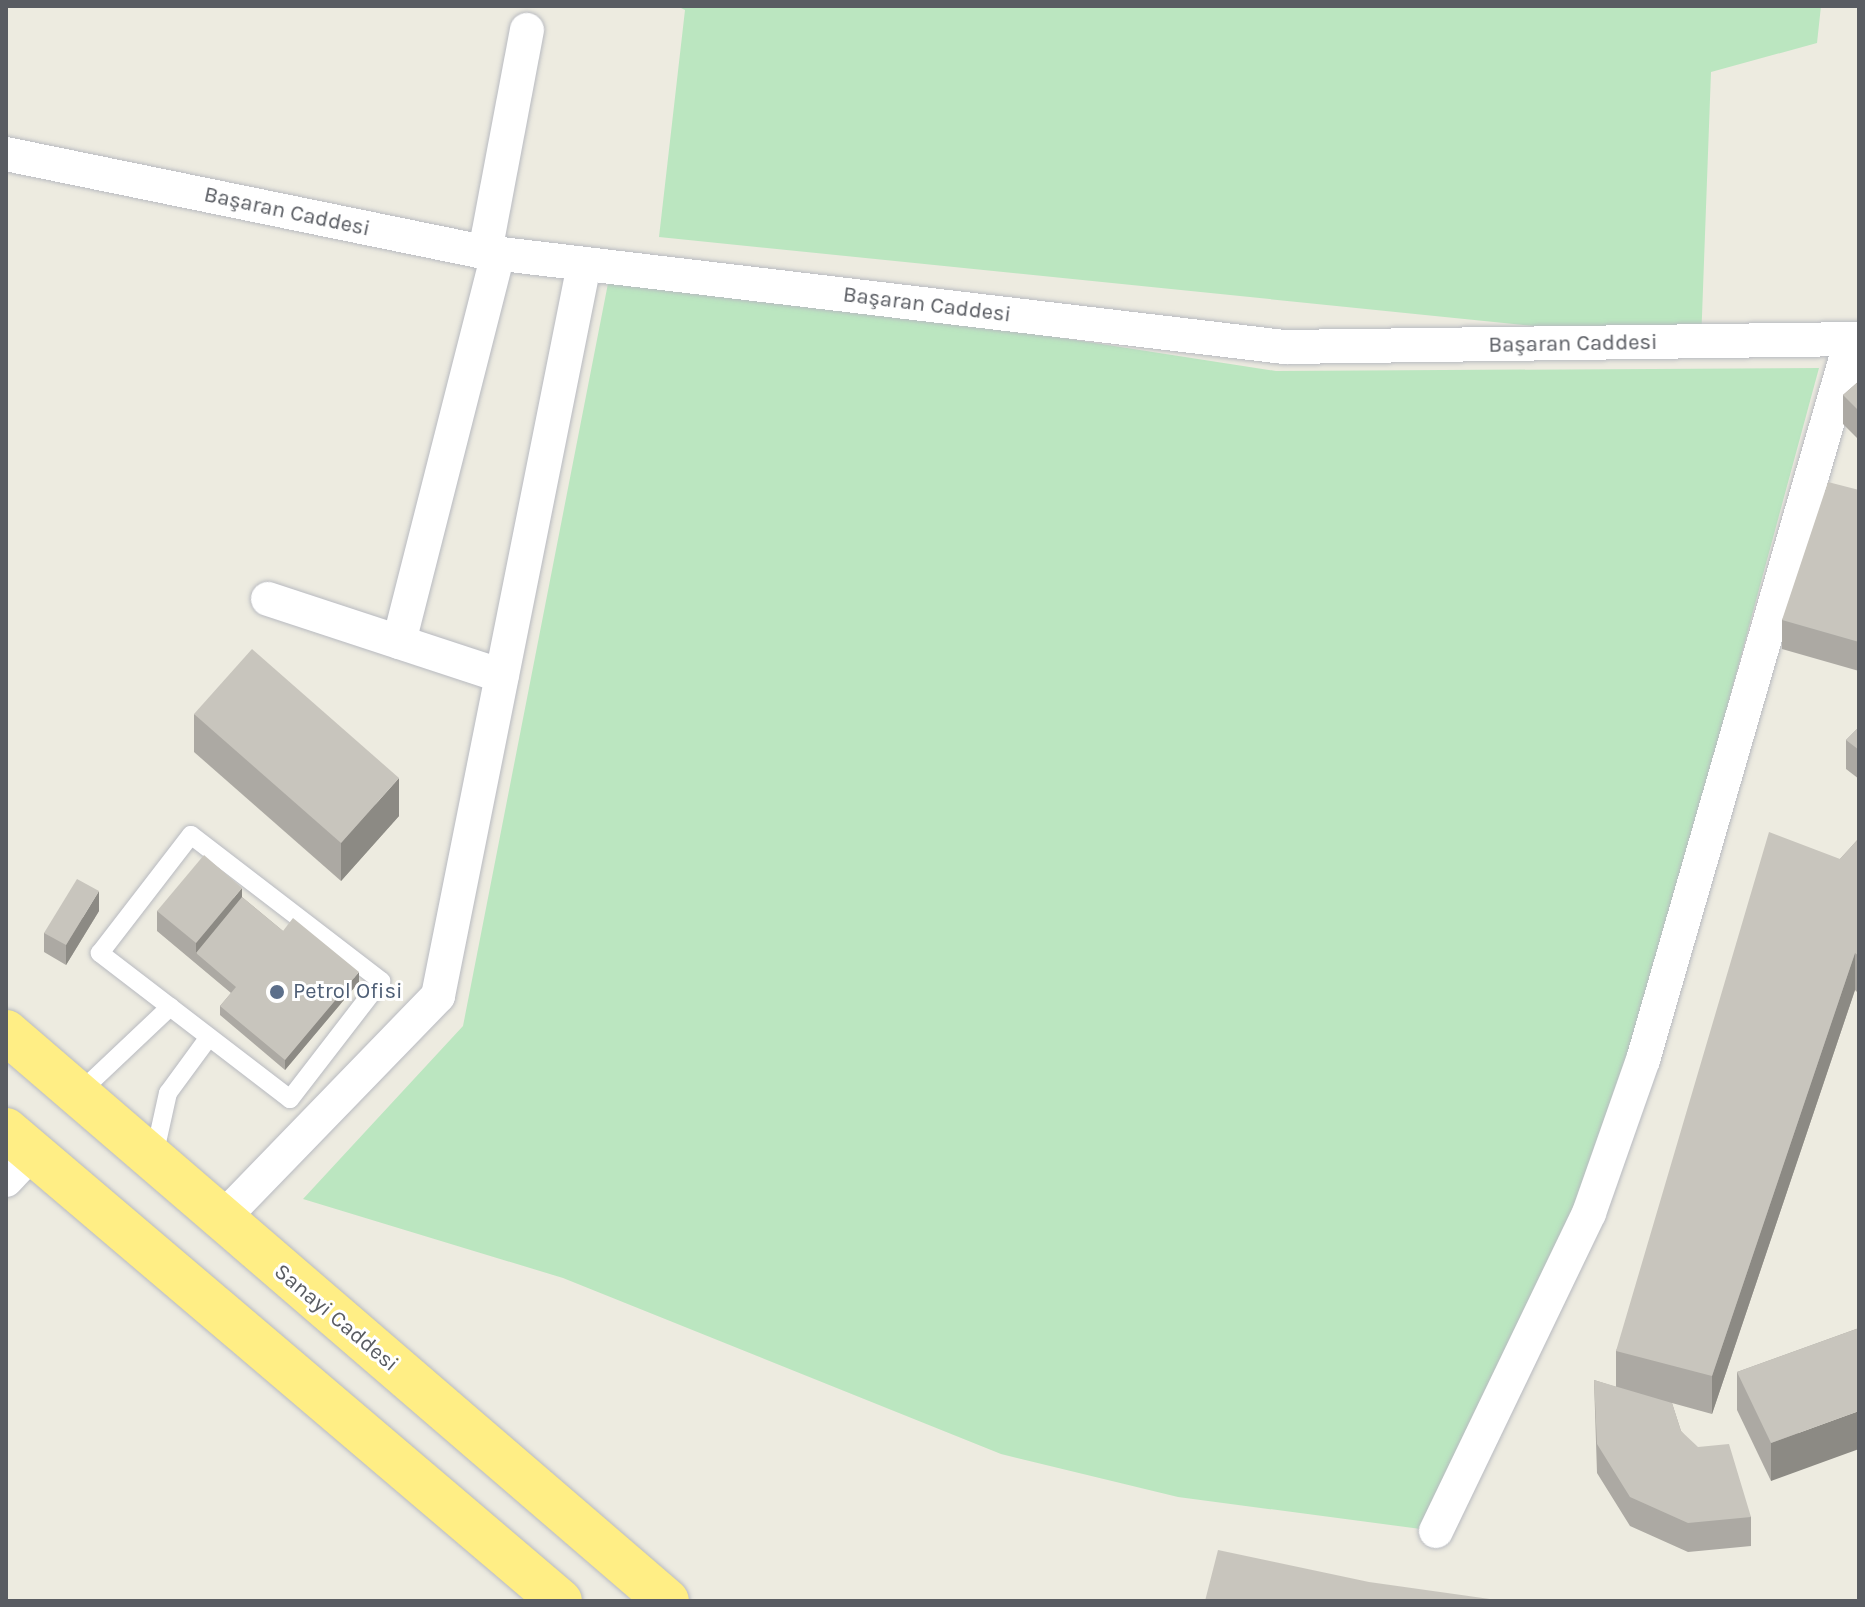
<!DOCTYPE html>
<meta charset="utf-8">
<style>
body{margin:0}
#map{position:relative;width:1865px;height:1607px;overflow:hidden;background:#edebe0;font-family:Karla,sans-serif}
div>[style]{position:absolute}
.green>*{inset:0;background:#bbe6c0}
.roads{filter:drop-shadow(0 0 2px #b8bac0) drop-shadow(0 0 2px #b8bac0)}
.lane>*{height:18px;margin:-9px;padding:0 9px;transform-origin:9px;border-radius:9px;background:#fff}
.street>*{height:34px;margin:-17px;padding:0 17px;transform-origin:17px;border-radius:17px;background:#fff}
.highway>*{height:44px;margin:-22px;padding:0 22px;transform-origin:22px;border-radius:22px;background:#ffee85}
.wall>*{inset:0;background:#aca9a3}
.shaded-wall>*{inset:0;background:#8c8a84}
.building>*{inset:0;background:#c8c5bd}
.dots>*{width:22px;height:22px;translate:-50% -50%;box-sizing:border-box;border:4px solid #fff;border-radius:50%}
span{translate:-50% -50%;white-space:nowrap;text-align:center;line-height:1.15;-webkit-text-stroke:6px #fff;paint-order:stroke}
.street-label{font-size:22px;color:#595c62}
.service-label{font-size:22px;color:#4e5e75}
.left{translate:0 -50%;text-align:left}
.frame{position:absolute;inset:0;border:8px solid #595c62;pointer-events:none}
</style>
<div id="map">
<div class="green">
<i style="clip-path:polygon(677px 6px,1821px 6px,1817px 43px,1711px 72px,1701px 343px,659px 237px,685px 10px)"></i>
<i style="clip-path:polygon(611px 268px,1276px 371px,1819px 368px,1596px 1191px,1436px 1531px,1178px 1497px,1001px 1454px,563px 1278px,303px 1199px,463px 1026px)"></i>
</div>
<div class="roads">
<div class="lane">
<i style="left:191px;top:835px;width:240px;rotate:37.5deg"></i>
<i style="left:381px;top:981px;width:149px;rotate:127.6deg"></i>
<i style="left:290px;top:1099px;width:240px;rotate:-142.5deg"></i>
<i style="left:100px;top:953px;width:149px;rotate:-52.4deg"></i>
<i style="left:78px;top:1094px;width:127px;rotate:-43.4deg"></i>
<i style="left:154px;top:1156px;width:65px;rotate:-77.5deg"></i>
<i style="left:168px;top:1093px;width:69px;rotate:-53.8deg"></i>
</div>
<div class="street">
<i style="left:6px;top:154px;width:489px;rotate:11.6deg"></i>
<i style="left:485px;top:252px;width:805px;rotate:6.78deg"></i>
<i style="left:1284px;top:347px;width:575px;rotate:-0.8deg"></i>
<i style="left:485px;top:252px;width:226px;rotate:-79.3deg"></i>
<i style="left:268px;top:599px;width:246px;rotate:18.2deg"></i>
<i style="left:399px;top:642px;width:400px;rotate:-75.7deg"></i>
<i style="left:6px;top:1180px;width:38px;rotate:-47deg"></i>
<i style="left:221px;top:1220px;width:312px;rotate:-45.9deg"></i>
<i style="left:438px;top:996px;width:745px;rotate:-78.71deg"></i>
<i style="left:1436px;top:1531px;width:353px;rotate:-64.3deg"></i>
<i style="left:1589px;top:1213px;width:162px;rotate:-70.6deg"></i>
<i style="left:1643px;top:1060px;width:748px;rotate:-73.87deg"></i>
</div>
<div class="highway">
<i style="left:6px;top:1032px;width:872px;rotate:40.72deg"></i>
<i style="left:6px;top:1130px;width:727px;rotate:40.37deg"></i>
</div>
</div>
<div class="wall">
<i style="clip-path:polygon(1859px 381px,1859px 440px,1843px 424px,1843px 395px)"></i>
<i style="clip-path:polygon(1859px 490px,1859px 671px,1782px 649px,1782px 620px)"></i>
<i style="clip-path:polygon(194px 714px,399px 816px,341px 881px,194px 752px)"></i>
<i style="clip-path:polygon(1859px 727px,1859px 779px,1846px 769px,1846px 740px)"></i>
<i style="clip-path:polygon(1859px 838px,1859px 994px,1855px 990px,1712px 1414px,1672px 1403px,1681px 1431px,1751px 1517px,1751px 1546px,1688px 1552px,1630px 1526px,1597px 1473px,1594px 1380px,1616px 1387px,1616px 1351px,1840px 859px)"></i>
<i style="clip-path:polygon(242px 897px,283px 931px,359px 982px,285px 1070px,220px 1015px,220px 1006px,231px 993px,157px 931px,157px 911px)"></i>
<i style="clip-path:polygon(99px 911px,66px 965px,44px 952px,44px 933px)"></i>
<i style="clip-path:polygon(1859px 1328px,1771px 1481px,1737px 1410px,1737px 1372px)"></i>
</div>
<div class="shaded-wall">
<i style="clip-path:polygon(399px 778px,399px 816px,341px 881px,341px 843px)"></i>
<i style="clip-path:polygon(242px 888px,242px 907px,196px 954px,196px 943px)"></i>
<i style="clip-path:polygon(99px 891px,99px 911px,66px 965px,66px 945px)"></i>
<i style="clip-path:polygon(1855px 953px,1855px 990px,1712px 1414px,1712px 1376px)"></i>
<i style="clip-path:polygon(359px 972px,359px 982px,285px 1070px,285px 1060px)"></i>
<i style="clip-path:polygon(1859px 1411px,1859px 1449px,1771px 1481px,1771px 1443px)"></i>
</div>
<div class="building">
<i style="clip-path:polygon(1859px 381px,1859px 411px,1843px 395px)"></i>
<i style="clip-path:polygon(1828px 482px,1859px 490px,1859px 642px,1782px 620px)"></i>
<i style="clip-path:polygon(252px 649px,399px 778px,341px 843px,194px 714px)"></i>
<i style="clip-path:polygon(1859px 727px,1859px 750px,1846px 740px)"></i>
<i style="clip-path:polygon(1769px 832px,1840px 859px,1859px 838px,1859px 956px,1855px 953px,1712px 1376px,1616px 1351px)"></i>
<i style="clip-path:polygon(204px 855px,242px 888px,196px 943px,157px 911px)"></i>
<i style="clip-path:polygon(77px 879px,99px 891px,66px 945px,44px 933px)"></i>
<i style="clip-path:polygon(242px 897px,283px 931px,293px 918px,359px 972px,285px 1060px,220px 1006px,236px 987px,196px 953px)"></i>
<i style="clip-path:polygon(1859px 1328px,1859px 1411px,1771px 1443px,1737px 1372px)"></i>
<i style="clip-path:polygon(1594px 1380px,1672px 1403px,1681px 1431px,1698px 1447px,1729px 1444px,1751px 1517px,1688px 1523px,1630px 1497px,1597px 1444px)"></i>
<i style="clip-path:polygon(1218px 1550px,1369px 1582px,1504px 1601px,1205px 1601px)"></i>
</div>
<div class="dots">
<i style="left:277px;top:992px;background:#5c6f8a"></i>
</div>
<div class="street-label">
<span style="left:287px;top:212px;rotate:12deg">Başaran Caddesi</span>
<span style="left:927px;top:305px;rotate:7deg">Başaran Caddesi</span>
<span style="left:1573px;top:344px;rotate:-1deg">Başaran Caddesi</span>
<span style="left:336px;top:1318px;rotate:40deg">Sanayi Caddesi</span>
</div>
<div class="service-label">
<span class="left" style="left:293px;top:992px">Petrol Ofisi</span>
</div>
<div class="frame"></div>
</div>
